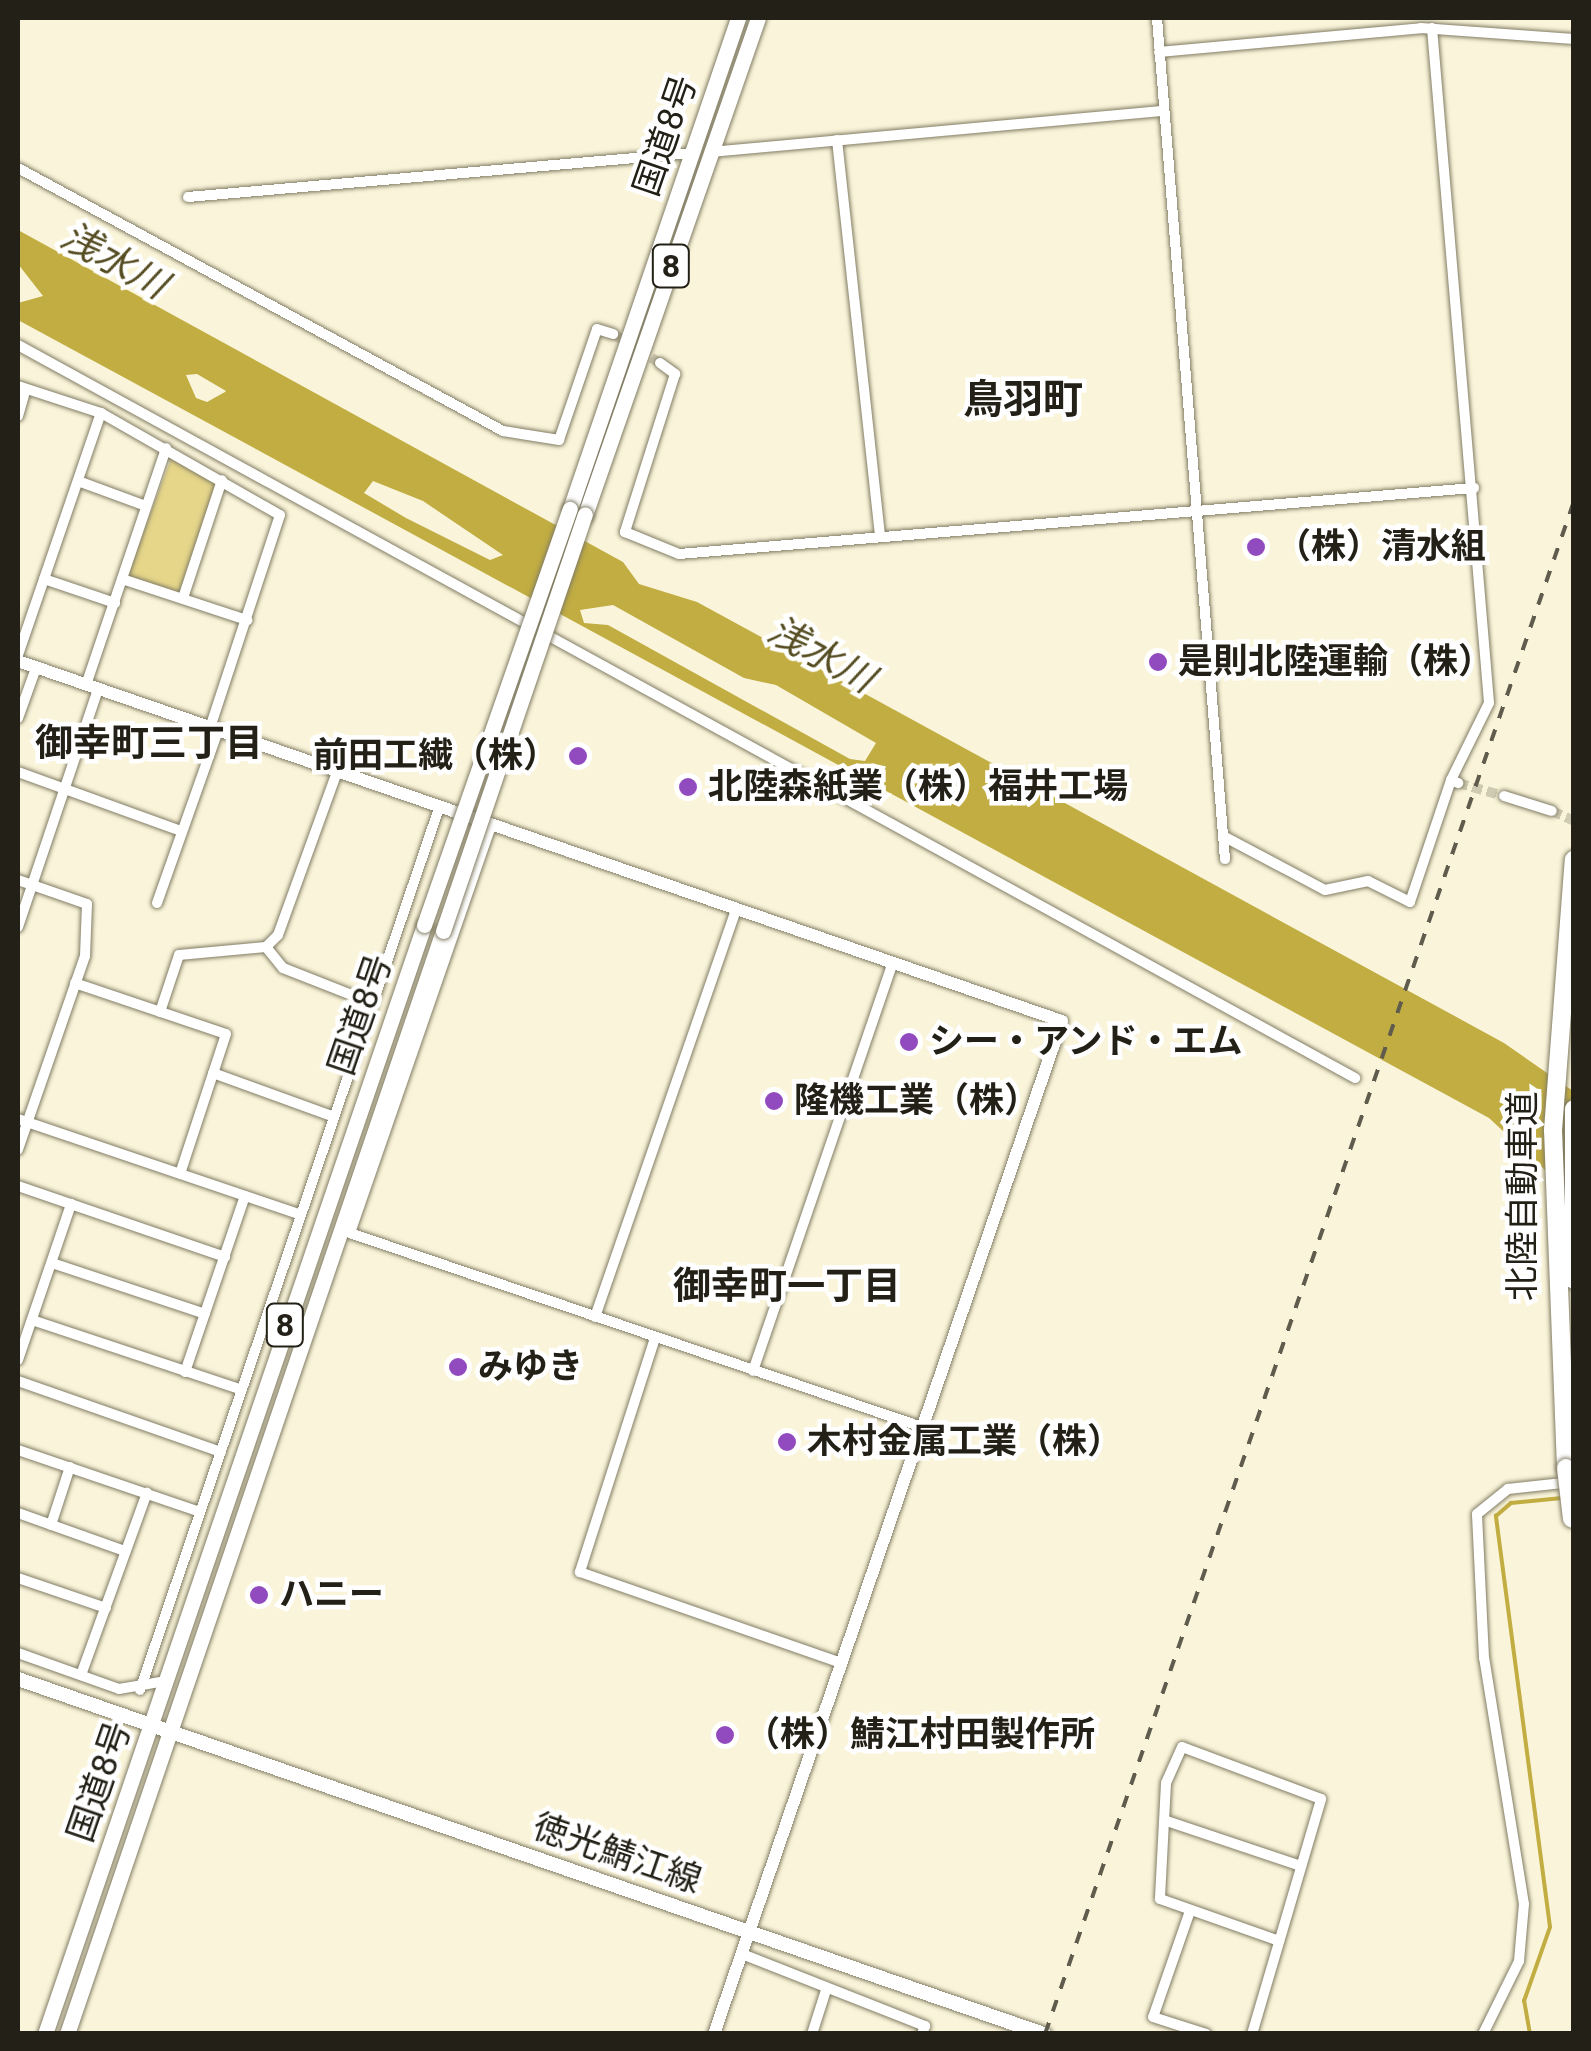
<!DOCTYPE html>
<meta charset="utf-8">
<style>
body{margin:0}
#map{position:relative;width:1591px;height:2051px;overflow:hidden;background:#faf5da;font-family:Roboto,"Noto Sans JP",sans-serif}
div>[style]{position:absolute}
.green>*{inset:0;background:#e5d68a}
.water>*{inset:0;background:#c1ad42}
.stream>*{height:4px;margin:-2px;padding:0 2px;transform-origin:2px;border-radius:2px;background:#c1ad42}
.minor-tunnel>*{height:10px;margin-top:-5px;transform-origin:0;background:repeating-linear-gradient(90deg,#cfcbb3 0 10px,transparent 0 15px)}
.roads{filter:drop-shadow(0 0 2px #817c64) drop-shadow(0 0 2px #817c64)}
.minor>*{height:10px;margin:-5px;padding:0 5px;transform-origin:5px;border-radius:5px;background:#fff}
.tertiary>*{height:12px;margin:-6px;padding:0 6px;transform-origin:6px;border-radius:6px;background:#fff}
.secondary>*{height:14px;margin:-7px;padding:0 7px;transform-origin:7px;border-radius:7px;background:#fff}
.trunk>*{height:15px;margin:-7.5px;padding:0 7.5px;transform-origin:7.5px;border-radius:7.5px;background:#fff}
.motorway>*{height:18px;margin:-9px;padding:0 9px;transform-origin:9px;border-radius:9px;background:#fff}
.rail>*{height:4px;margin-top:-2px;transform-origin:0;background:repeating-linear-gradient(90deg,#5f5c4e 0 12px,transparent 0 24px)}
.bridges{filter:drop-shadow(0 0 2px #817c64) drop-shadow(0 0 2px #817c64)}
.trunk-bridge>*{height:15px;margin:-7.5px;padding:0 7.5px;transform-origin:7.5px;border-radius:7.5px;background:#fff}
.motorway-bridge>*{height:18px;margin:-9px;padding:0 9px;transform-origin:9px;border-radius:9px;background:#fff}
.dots>*{width:28px;height:28px;translate:-50% -50%;box-sizing:border-box;border:5px solid #fff;border-radius:50%}
span{translate:-50% -50%;white-space:nowrap;text-align:center;line-height:1.15;-webkit-text-stroke:9px #fff;paint-order:stroke}
.shield-label span{padding:2px 8px;background:#fff;border:2px solid;border-radius:8px;-webkit-text-stroke-width:0}
.shield-label{font-size:32px;color:#232117;font-weight:700}
.street-label{font-size:35px;color:#232117}
.poi-label{font-size:35px;color:#232117;font-weight:700}
.left{translate:0 -50%;text-align:left}
.right{translate:-100% -50%;text-align:right}
.water-label{font-size:38px;color:#554c21;font-style:italic}
.neighbourhood-label{font-size:38px;color:#232117;font-weight:700}
.quarter-label{font-size:40px;color:#232117;font-weight:700}
.frame{position:absolute;inset:0;border:20px solid #232117;pointer-events:none}
</style>
<div id="map">
<div class="green">
<i style="clip-path:polygon(171px 459px,217px 484px,180px 594px,127px 576px)"></i>
</div>
<div class="water">
<i style="clip-path:polygon(evenodd,18px 230px,623px 562px,639px 584px,697px 602px,1504px 1043px,1573px 1091px,1573px 1196px,1489px 1118px,18px 320px,18px 303px,43px 296px,18px 264px,18px 230px,197px 374px,226px 391px,225px 392px,207px 402px,196px 398px,186px 375px,197px 374px,18px 230px,373px 481px,423px 501px,503px 555px,490px 560px,406px 518px,364px 493px,373px 481px,18px 230px,613px 605px,744px 678px,776px 685px,876px 743px,865px 761px,850px 759px,608px 625px,584px 623px,580px 610px,613px 605px)"></i>
</div>
<div class="stream">
<i style="left:1530px;top:2034px;width:34px;rotate:-100deg"></i>
<i style="left:1524px;top:2001px;width:78px;rotate:-70.6deg"></i>
<i style="left:1550px;top:1927px;width:415px;rotate:-97.5deg"></i>
<i style="left:1496px;top:1516px;width:20px;rotate:-41deg"></i>
<i style="left:1511px;top:1503px;width:51px;rotate:-5.6deg"></i>
</div>
<div class="minor-tunnel">
<i style="left:613px;top:334px;width:55px;rotate:31.7deg"></i>
<i style="left:1458px;top:783px;width:48px;rotate:15.8deg"></i>
<i style="left:1552px;top:811px;width:24px;rotate:24deg"></i>
</div>
<div class="roads">
<div class="minor">
<i style="left:1157px;top:18px;width:844px;rotate:85.38deg"></i>
<i style="left:1432px;top:28px;width:677px;rotate:85.17deg"></i>
<i style="left:1489px;top:703px;width:86px;rotate:116.3deg"></i>
<i style="left:1451px;top:780px;width:8px;rotate:23deg"></i>
<i style="left:1159px;top:52px;width:263px;rotate:-5.2deg"></i>
<i style="left:1421px;top:28px;width:153px;rotate:4.1deg"></i>
<i style="left:837px;top:140px;width:399px;rotate:83.8deg"></i>
<i style="left:710px;top:152px;width:454px;rotate:-5.2deg"></i>
<i style="left:18px;top:168px;width:552px;rotate:28.47deg"></i>
<i style="left:503px;top:431px;width:57px;rotate:9.1deg"></i>
<i style="left:559px;top:440px;width:117px;rotate:-71.1deg"></i>
<i style="left:597px;top:329px;width:17px;rotate:17deg"></i>
<i style="left:188px;top:197px;width:506px;rotate:-4.99deg"></i>
<i style="left:18px;top:345px;width:1525px;rotate:28.73deg"></i>
<i style="left:660px;top:363px;width:19px;rotate:36deg"></i>
<i style="left:675px;top:374px;width:166px;rotate:107.6deg"></i>
<i style="left:625px;top:532px;width:58px;rotate:22.2deg"></i>
<i style="left:679px;top:554px;width:798px;rotate:-4.75deg"></i>
<i style="left:18px;top:386px;width:87px;rotate:18deg"></i>
<i style="left:101px;top:413px;width:206px;rotate:29.7deg"></i>
<i style="left:280px;top:515px;width:224px;rotate:108.2deg"></i>
<i style="left:18px;top:416px;width:26px;rotate:-74deg"></i>
<i style="left:78px;top:481px;width:72px;rotate:20.2deg"></i>
<i style="left:44px;top:579px;width:75px;rotate:18.7deg"></i>
<i style="left:122px;top:579px;width:132px;rotate:18.2deg"></i>
<i style="left:183px;top:598px;width:124px;rotate:-71.7deg"></i>
<i style="left:18px;top:655px;width:256px;rotate:-71.1deg"></i>
<i style="left:86px;top:685px;width:250px;rotate:-71.3deg"></i>
<i style="left:18px;top:718px;width:53px;rotate:-70.2deg"></i>
<i style="left:18px;top:772px;width:173px;rotate:19.9deg"></i>
<i style="left:1504px;top:796px;width:50px;rotate:17.4deg"></i>
<i style="left:1223px;top:836px;width:115px;rotate:27.9deg"></i>
<i style="left:1325px;top:890px;width:44px;rotate:-11.8deg"></i>
<i style="left:1368px;top:881px;width:47px;rotate:26.6deg"></i>
<i style="left:1410px;top:902px;width:129px;rotate:-71.4deg"></i>
<i style="left:18px;top:880px;width:73px;rotate:19.2deg"></i>
<i style="left:87px;top:904px;width:52px;rotate:92.2deg"></i>
<i style="left:85px;top:956px;width:205px;rotate:109.1deg"></i>
<i style="left:157px;top:903px;width:182px;rotate:-70.5deg"></i>
<i style="left:18px;top:927px;width:251px;rotate:-71.4deg"></i>
<i style="left:266px;top:947px;width:27px;rotate:51deg"></i>
<i style="left:283px;top:968px;width:96px;rotate:21.5deg"></i>
<i style="left:75px;top:983px;width:159px;rotate:18.7deg"></i>
<i style="left:226px;top:1034px;width:147px;rotate:108.2deg"></i>
<i style="left:160px;top:1012px;width:60px;rotate:-71.6deg"></i>
<i style="left:179px;top:955px;width:87px;rotate:-5.3deg"></i>
<i style="left:266px;top:947px;width:17px;rotate:-45deg"></i>
<i style="left:278px;top:935px;width:173px;rotate:-70.1deg"></i>
<i style="left:213px;top:1073px;width:127px;rotate:19.9deg"></i>
<i style="left:18px;top:1119px;width:297px;rotate:18.7deg"></i>
<i style="left:18px;top:1186px;width:219px;rotate:18.9deg"></i>
<i style="left:341px;top:1230px;width:613px;rotate:18.73deg"></i>
<i style="left:350px;top:1233px;width:432px;rotate:-70.9deg"></i>
<i style="left:52px;top:1263px;width:161px;rotate:18.4deg"></i>
<i style="left:595px;top:1317px;width:432px;rotate:-70.9deg"></i>
<i style="left:32px;top:1320px;width:221px;rotate:18.4deg"></i>
<i style="left:655px;top:1338px;width:246px;rotate:107.8deg"></i>
<i style="left:580px;top:1572px;width:274px;rotate:19.2deg"></i>
<i style="left:18px;top:1360px;width:165px;rotate:-71.2deg"></i>
<i style="left:753px;top:1371px;width:430px;rotate:-71.1deg"></i>
<i style="left:185px;top:1372px;width:186px;rotate:-71.2deg"></i>
<i style="left:18px;top:1381px;width:215px;rotate:19.3deg"></i>
<i style="left:18px;top:1450px;width:192px;rotate:18.8deg"></i>
<i style="left:18px;top:1513px;width:114px;rotate:19.6deg"></i>
<i style="left:51px;top:1525px;width:61px;rotate:-71.9deg"></i>
<i style="left:18px;top:1578px;width:93px;rotate:18.8deg"></i>
<i style="left:18px;top:1653px;width:107px;rotate:19.6deg"></i>
<i style="left:119px;top:1689px;width:48px;rotate:-9.7deg"></i>
<i style="left:81px;top:1675px;width:194px;rotate:-70.1deg"></i>
<i style="left:140px;top:1690px;width:931px;rotate:-71.27deg"></i>
<i style="left:1167px;top:1821px;width:141px;rotate:18.6deg"></i>
<i style="left:1190px;top:1911px;width:112px;rotate:109.2deg"></i>
<i style="left:1153px;top:2017px;width:56px;rotate:17.8deg"></i>
<i style="left:742px;top:1954px;width:197px;rotate:21.5deg"></i>
<i style="left:925px;top:2026px;width:9px;rotate:111deg"></i>
<i style="left:812px;top:2034px;width:46px;rotate:-72.3deg"></i>
<i style="left:1252px;top:2034px;width:245px;rotate:-73.6deg"></i>
<i style="left:1321px;top:1799px;width:148px;rotate:-159.5deg"></i>
<i style="left:1182px;top:1747px;width:39px;rotate:114deg"></i>
<i style="left:1166px;top:1783px;width:116px;rotate:93deg"></i>
<i style="left:1160px;top:1899px;width:126px;rotate:19.4deg"></i>
<i style="left:1483px;top:2034px;width:81px;rotate:-63.7deg"></i>
<i style="left:1519px;top:1961px;width:57px;rotate:-85deg"></i>
<i style="left:1524px;top:1904px;width:249px;rotate:-99.2deg"></i>
<i style="left:1484px;top:1658px;width:144px;rotate:-92.8deg"></i>
<i style="left:1477px;top:1514px;width:40px;rotate:-39deg"></i>
<i style="left:1508px;top:1489px;width:64px;rotate:-6.2deg"></i>
</div>
<div class="tertiary">
<i style="left:18px;top:661px;width:1104px;rotate:19.03deg"></i>
<i style="left:1062px;top:1021px;width:1071px;rotate:108.96deg"></i>
</div>
<div class="secondary">
<i style="left:18px;top:1679px;width:1086px;rotate:19.09deg"></i>
</div>
<div class="trunk">
<i style="left:570px;top:509px;width:519px;rotate:-71.11deg"></i>
<i style="left:585px;top:515px;width:526px;rotate:-70.81deg"></i>
<i style="left:45px;top:2034px;width:1172px;rotate:-71.13deg"></i>
<i style="left:67px;top:2034px;width:1165px;rotate:-71.18deg"></i>
</div>
<div class="motorway">
<i style="left:1574px;top:1109px;width:171px;rotate:90deg"></i>
<i style="left:1566px;top:1468px;width:338px;rotate:-92.2deg"></i>
<i style="left:1553px;top:1130px;width:271px;rotate:-85.6deg"></i>
</div>
</div>
<div class="rail">
<i style="left:1045px;top:2034px;width:1622px;rotate:-70.96deg"></i>
</div>
<div class="bridges">
<div class="trunk-bridge">
<i style="left:424px;top:925px;width:441px;rotate:-70.7deg"></i>
<i style="left:443px;top:931px;width:440px;rotate:-71.2deg"></i>
</div>
<div class="motorway-bridge">
<i style="left:1566px;top:1468px;width:51px;rotate:83.3deg"></i>
</div>
</div>
<div class="dots">
<i style="left:1256px;top:547px;background:#924bbe"></i>
<i style="left:1158px;top:662px;background:#924bbe"></i>
<i style="left:578px;top:756px;background:#924bbe"></i>
<i style="left:688px;top:787px;background:#924bbe"></i>
<i style="left:909px;top:1042px;background:#924bbe"></i>
<i style="left:774px;top:1101px;background:#924bbe"></i>
<i style="left:458px;top:1367px;background:#924bbe"></i>
<i style="left:787px;top:1442px;background:#924bbe"></i>
<i style="left:259px;top:1595px;background:#924bbe"></i>
<i style="left:725px;top:1735px;background:#924bbe"></i>
</div>
<div class="shield-label">
<span style="left:671px;top:266px">8</span>
<span style="left:285px;top:1325px">8</span>
</div>
<div class="street-label">
<span style="left:666px;top:136px;rotate:-71deg">国道8号</span>
<span style="left:361px;top:1015px;rotate:-71deg">国道8号</span>
<span style="left:1523px;top:1196px;rotate:-90deg">北陸自動車道</span>
<span style="left:100px;top:1782px;rotate:-71deg">国道8号</span>
<span style="left:617px;top:1854px;rotate:19deg">徳光鯖江線</span>
</div>
<div class="poi-label">
<span class="left" style="left:1276px;top:547px">（株）清水組</span>
<span class="left" style="left:1178px;top:662px">是則北陸運輸（株）</span>
<span class="right" style="left:558px;top:756px">前田工繊（株）</span>
<span class="left" style="left:708px;top:787px">北陸森紙業（株）福井工場</span>
<span class="left" style="left:929px;top:1042px">シー・アンド・エム</span>
<span class="left" style="left:794px;top:1101px">隆機工業（株）</span>
<span class="left" style="left:478px;top:1367px">みゆき</span>
<span class="left" style="left:807px;top:1442px">木村金属工業（株）</span>
<span class="left" style="left:279px;top:1595px">ハニー</span>
<span class="left" style="left:745px;top:1735px">（株）鯖江村田製作所</span>
</div>
<div class="water-label">
<span style="left:114px;top:261px;rotate:29deg">浅水川</span>
<span style="left:821px;top:655px;rotate:29deg">浅水川</span>
</div>
<div class="neighbourhood-label">
<span style="left:149px;top:744px">御幸町三丁目</span>
<span style="left:787px;top:1287px">御幸町一丁目</span>
</div>
<div class="quarter-label">
<span style="left:1023px;top:400px">鳥羽町</span>
</div>
<div class="frame"></div>
</div>
